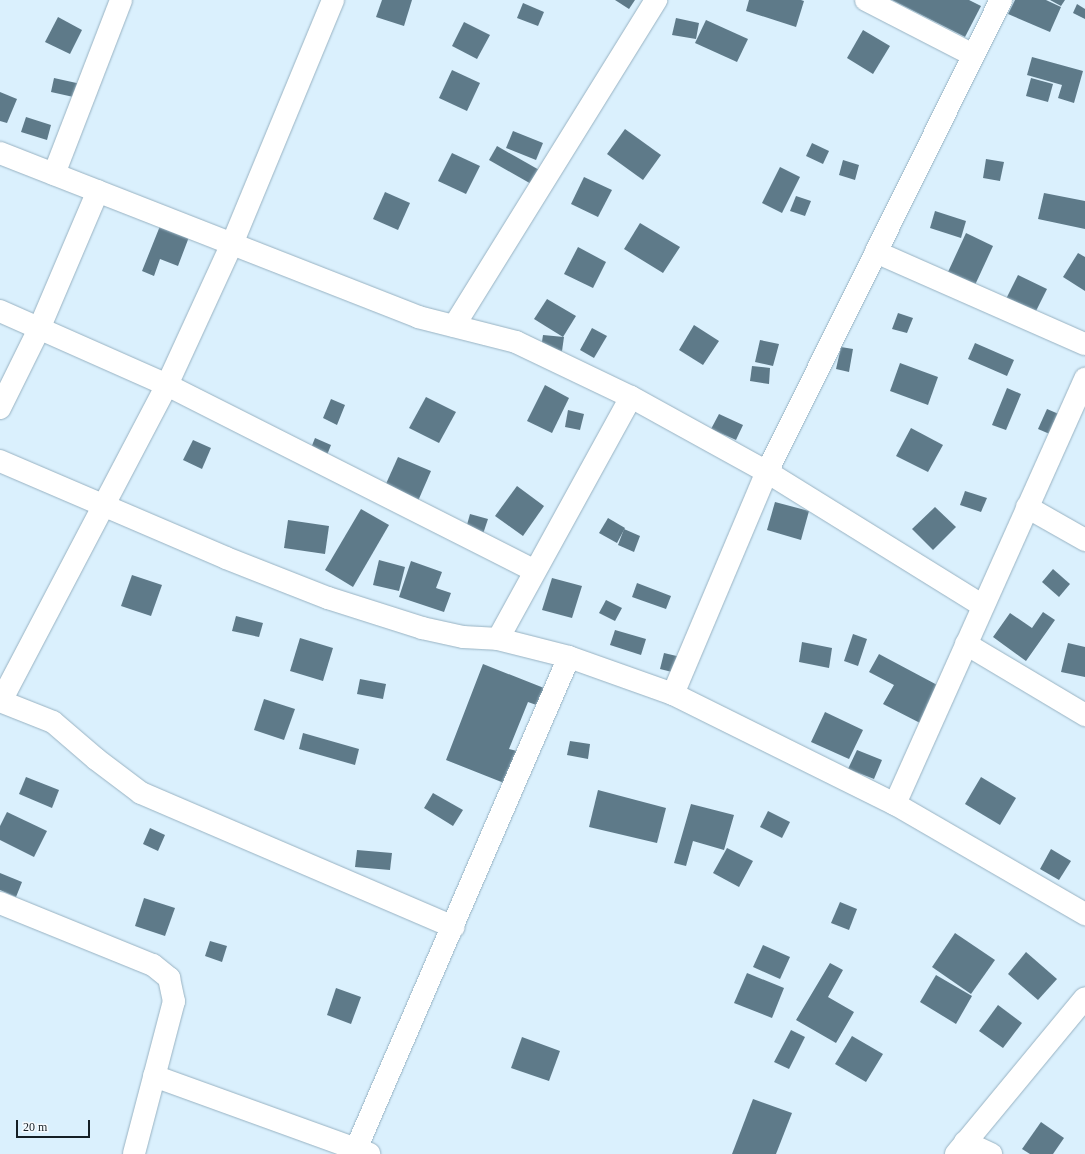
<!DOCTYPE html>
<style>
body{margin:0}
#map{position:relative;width:1085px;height:1154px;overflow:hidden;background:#daf0fd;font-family:Georgia,serif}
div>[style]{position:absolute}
.building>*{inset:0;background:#5e7a89}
.roads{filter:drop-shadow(0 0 1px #98b2c2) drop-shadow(0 0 1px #98b2c2)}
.minor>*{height:22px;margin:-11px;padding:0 11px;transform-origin:11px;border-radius:11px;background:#fff}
span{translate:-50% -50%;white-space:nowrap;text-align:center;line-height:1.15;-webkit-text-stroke:3px #f5fafe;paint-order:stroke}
.scale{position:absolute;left:16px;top:1120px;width:74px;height:18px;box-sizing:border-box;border:2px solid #151f25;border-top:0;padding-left:5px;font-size:12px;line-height:14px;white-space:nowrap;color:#151f25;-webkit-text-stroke:3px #f5fafe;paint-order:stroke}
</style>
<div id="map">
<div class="building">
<i style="clip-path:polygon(382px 0,412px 0,404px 26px,376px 17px)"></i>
<i style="clip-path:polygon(615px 0,635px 0,629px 9px)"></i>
<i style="clip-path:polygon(749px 0,801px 0,804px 1px,796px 27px,746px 11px)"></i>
<i style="clip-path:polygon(892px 0,969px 0,981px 6px,965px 37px)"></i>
<i style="clip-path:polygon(1015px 0,1046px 0,1061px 7px,1050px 32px,1008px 14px)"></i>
<i style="clip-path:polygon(1050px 0,1065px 0,1061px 6px)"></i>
<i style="clip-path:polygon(523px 3px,544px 12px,538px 26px,517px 18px)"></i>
<i style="clip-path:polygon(1077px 4px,1085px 9px,1085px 19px,1073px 13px)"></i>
<i style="clip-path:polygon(58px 17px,82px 30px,70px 54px,45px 42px)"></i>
<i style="clip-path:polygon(676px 18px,699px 23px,696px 39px,672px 35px)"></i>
<i style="clip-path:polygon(706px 20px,748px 39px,737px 62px,695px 43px)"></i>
<i style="clip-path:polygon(464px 22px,490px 35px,477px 59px,452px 46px)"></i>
<i style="clip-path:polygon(863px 30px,890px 46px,873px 74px,847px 58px)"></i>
<i style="clip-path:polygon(1032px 57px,1083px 71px,1074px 103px,1058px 98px,1062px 85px,1027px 75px)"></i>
<i style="clip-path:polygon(452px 70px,480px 83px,467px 111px,439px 98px)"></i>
<i style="clip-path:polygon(54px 78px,81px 84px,78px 98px,51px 92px)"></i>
<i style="clip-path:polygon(1031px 78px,1053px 84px,1048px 102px,1026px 96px)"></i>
<i style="clip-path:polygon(0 92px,17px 99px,7px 123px,0 121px)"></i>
<i style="clip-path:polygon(26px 117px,51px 125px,47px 140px,21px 132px)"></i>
<i style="clip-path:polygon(625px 129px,661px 155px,643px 180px,607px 154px)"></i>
<i style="clip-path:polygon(513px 131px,543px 143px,536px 160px,506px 148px)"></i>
<i style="clip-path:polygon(812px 143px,829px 151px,823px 164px,806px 156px)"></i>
<i style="clip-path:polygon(497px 146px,541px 171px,533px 185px,489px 160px)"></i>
<i style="clip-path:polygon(452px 153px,480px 166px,466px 194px,438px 181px)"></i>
<i style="clip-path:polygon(986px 159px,1004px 162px,1000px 181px,983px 178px)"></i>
<i style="clip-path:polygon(843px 160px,859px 165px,855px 180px,839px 175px)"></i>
<i style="clip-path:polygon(780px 167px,800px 177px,782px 213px,762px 203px)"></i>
<i style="clip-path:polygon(584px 177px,612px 190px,598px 217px,571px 204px)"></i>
<i style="clip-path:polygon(385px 192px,410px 203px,398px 230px,373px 219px)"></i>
<i style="clip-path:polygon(1044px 193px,1085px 201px,1085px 229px,1038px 219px)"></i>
<i style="clip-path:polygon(796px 196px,811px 201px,805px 216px,790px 211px)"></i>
<i style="clip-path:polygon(935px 211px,966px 221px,961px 238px,930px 228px)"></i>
<i style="clip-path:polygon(640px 223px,680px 247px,663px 273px,624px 249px)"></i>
<i style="clip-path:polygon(160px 226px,189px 237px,178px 266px,160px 259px,154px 276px,142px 271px)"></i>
<i style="clip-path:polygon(966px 233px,993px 246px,975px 285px,948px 272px)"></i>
<i style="clip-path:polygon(578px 247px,606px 262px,593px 288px,564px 274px)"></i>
<i style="clip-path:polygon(1078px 253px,1085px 257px,1085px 291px,1063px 277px)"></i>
<i style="clip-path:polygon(1018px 275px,1047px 289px,1033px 317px,1004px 303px)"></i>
<i style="clip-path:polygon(547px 299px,576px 316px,563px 337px,534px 319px)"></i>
<i style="clip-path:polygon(898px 313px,913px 318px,907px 333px,892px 329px)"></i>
<i style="clip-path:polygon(694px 325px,719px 341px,703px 365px,679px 350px)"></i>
<i style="clip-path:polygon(592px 328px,607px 336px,594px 358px,580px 350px)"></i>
<i style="clip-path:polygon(543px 335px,564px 337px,562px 351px,541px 348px)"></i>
<i style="clip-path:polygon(760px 340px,779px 344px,773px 366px,755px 362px)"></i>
<i style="clip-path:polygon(975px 343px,1014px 360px,1007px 376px,968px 359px)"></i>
<i style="clip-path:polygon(841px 347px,853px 349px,849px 372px,836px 369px)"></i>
<i style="clip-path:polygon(900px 363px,938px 377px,928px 405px,890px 391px)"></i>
<i style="clip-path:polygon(752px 366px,770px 368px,769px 384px,750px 381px)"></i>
<i style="clip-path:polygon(545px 385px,569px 398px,552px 433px,527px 421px)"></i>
<i style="clip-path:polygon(1007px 388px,1021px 394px,1006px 430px,992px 425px)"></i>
<i style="clip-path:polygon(426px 397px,456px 412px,439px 443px,409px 428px)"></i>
<i style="clip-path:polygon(331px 399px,345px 405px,337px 425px,323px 418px)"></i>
<i style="clip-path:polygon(1047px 409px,1061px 415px,1052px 435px,1038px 429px)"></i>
<i style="clip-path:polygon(568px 410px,584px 414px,580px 430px,565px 427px)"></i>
<i style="clip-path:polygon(719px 414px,743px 425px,736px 440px,711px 429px)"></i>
<i style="clip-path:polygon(911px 428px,943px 445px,928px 472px,896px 456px)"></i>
<i style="clip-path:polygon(315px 438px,331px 445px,325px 460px,309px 453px)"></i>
<i style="clip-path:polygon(193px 440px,211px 448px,202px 469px,183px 460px)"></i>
<i style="clip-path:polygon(398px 457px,431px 471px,418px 501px,385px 486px)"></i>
<i style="clip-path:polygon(517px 486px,544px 506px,523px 536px,495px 516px)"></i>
<i style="clip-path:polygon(965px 491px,987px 498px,981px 512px,960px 505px)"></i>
<i style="clip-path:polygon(775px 502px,809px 511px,801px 540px,767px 530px)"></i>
<i style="clip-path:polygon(935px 507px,956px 527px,933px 550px,912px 529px)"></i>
<i style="clip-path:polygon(361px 509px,389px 525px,353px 587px,325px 570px)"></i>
<i style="clip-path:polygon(470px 514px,488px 519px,482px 537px,465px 532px)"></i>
<i style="clip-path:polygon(608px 518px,625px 528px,617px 543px,599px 533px)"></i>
<i style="clip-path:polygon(288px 520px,329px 526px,325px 554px,284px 548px)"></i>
<i style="clip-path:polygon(624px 529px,640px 536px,634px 552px,618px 545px)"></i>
<i style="clip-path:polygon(379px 560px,405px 567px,399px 591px,373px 585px)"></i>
<i style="clip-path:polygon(411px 561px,442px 572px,436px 588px,451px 593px,444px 612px,399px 597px)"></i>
<i style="clip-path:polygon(1053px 569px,1070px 584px,1059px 597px,1042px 582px)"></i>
<i style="clip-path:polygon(132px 575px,162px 585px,151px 616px,121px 606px)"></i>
<i style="clip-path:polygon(552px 578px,582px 586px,572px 618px,542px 610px)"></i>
<i style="clip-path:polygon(637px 583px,671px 596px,666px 609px,632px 597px)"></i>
<i style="clip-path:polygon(606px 600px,622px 608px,615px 621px,599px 613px)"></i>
<i style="clip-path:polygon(1043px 612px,1055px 620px,1026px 661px,993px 637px,1010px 613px,1032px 628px)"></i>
<i style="clip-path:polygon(236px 616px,263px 623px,259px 637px,232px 631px)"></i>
<i style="clip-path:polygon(615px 630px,646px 639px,641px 655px,610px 645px)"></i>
<i style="clip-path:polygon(853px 634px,867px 639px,858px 666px,844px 661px)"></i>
<i style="clip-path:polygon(300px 638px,333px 648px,323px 681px,290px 671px)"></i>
<i style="clip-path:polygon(802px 642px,832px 648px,829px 668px,799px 662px)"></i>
<i style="clip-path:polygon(1068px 643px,1085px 647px,1085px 677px,1061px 672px)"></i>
<i style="clip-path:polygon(664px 653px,685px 658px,680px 674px,660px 669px)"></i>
<i style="clip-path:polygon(879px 654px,941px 687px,922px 724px,883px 704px,894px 685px,869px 672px)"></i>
<i style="clip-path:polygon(483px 664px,549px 690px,542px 707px,528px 702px,509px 749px,517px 751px,504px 783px,446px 760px)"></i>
<i style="clip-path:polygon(360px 679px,386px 684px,383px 699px,357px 694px)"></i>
<i style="clip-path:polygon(264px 699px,295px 709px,284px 740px,254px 730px)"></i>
<i style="clip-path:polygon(825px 712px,863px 730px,849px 759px,811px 742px)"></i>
<i style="clip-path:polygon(303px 733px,359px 749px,355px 765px,299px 749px)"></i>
<i style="clip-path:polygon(570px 741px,590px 744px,588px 759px,567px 755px)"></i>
<i style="clip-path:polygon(857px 750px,882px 760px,874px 779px,848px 769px)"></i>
<i style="clip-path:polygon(26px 777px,59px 790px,52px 808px,19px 794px)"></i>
<i style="clip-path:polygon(981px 777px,1016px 798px,1000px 825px,965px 804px)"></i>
<i style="clip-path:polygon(598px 790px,666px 808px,657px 843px,589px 827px)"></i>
<i style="clip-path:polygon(433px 793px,463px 810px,453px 826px,424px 808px)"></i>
<i style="clip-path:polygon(691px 804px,734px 815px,724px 850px,693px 841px,686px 866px,674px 863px)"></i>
<i style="clip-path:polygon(768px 811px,790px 822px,782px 838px,760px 827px)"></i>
<i style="clip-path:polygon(7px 812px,47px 831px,34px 857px,0 840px,0 826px)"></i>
<i style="clip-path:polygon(150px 828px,165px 835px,158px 851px,143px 844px)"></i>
<i style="clip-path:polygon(727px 848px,753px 861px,739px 887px,713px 873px)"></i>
<i style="clip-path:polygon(1051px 849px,1071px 861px,1059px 880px,1040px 869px)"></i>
<i style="clip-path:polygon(357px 850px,392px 853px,390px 870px,355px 867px)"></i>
<i style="clip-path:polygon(0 873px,22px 882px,16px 897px,0 890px)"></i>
<i style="clip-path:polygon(144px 898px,175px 908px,165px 936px,135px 926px)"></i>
<i style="clip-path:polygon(840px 902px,857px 909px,849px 930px,831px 923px)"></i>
<i style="clip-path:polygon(955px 933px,995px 960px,971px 994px,932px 967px)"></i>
<i style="clip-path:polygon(210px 941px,227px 946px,222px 962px,205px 956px)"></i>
<i style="clip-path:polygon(763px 945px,790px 957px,780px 979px,753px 967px)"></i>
<i style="clip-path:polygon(1026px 952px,1057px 979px,1038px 1000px,1008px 974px)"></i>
<i style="clip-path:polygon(830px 963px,843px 970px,828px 997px,854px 1012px,836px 1043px,796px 1020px)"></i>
<i style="clip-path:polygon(747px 973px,784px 988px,772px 1018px,734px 1003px)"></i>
<i style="clip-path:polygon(936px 975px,972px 996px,956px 1024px,920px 1002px)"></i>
<i style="clip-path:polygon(336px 988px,361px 997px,351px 1024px,327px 1015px)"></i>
<i style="clip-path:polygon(998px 1005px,1022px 1023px,1003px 1048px,979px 1031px)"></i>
<i style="clip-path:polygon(791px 1030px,805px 1037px,789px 1069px,774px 1062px)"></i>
<i style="clip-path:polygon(852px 1036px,883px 1054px,866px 1082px,835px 1064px)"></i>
<i style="clip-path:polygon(522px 1037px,560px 1051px,549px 1081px,511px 1068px)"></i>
<i style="clip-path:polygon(753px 1099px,792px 1113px,776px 1154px,732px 1154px)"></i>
<i style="clip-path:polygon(1041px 1122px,1064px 1138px,1053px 1154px,1030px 1154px,1022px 1149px)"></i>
</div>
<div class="roads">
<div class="minor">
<i style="left:866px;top:0;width:120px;rotate:27.2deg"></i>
<i style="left:0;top:153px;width:449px;rotate:21.4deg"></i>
<i style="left:418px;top:317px;width:101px;rotate:14.3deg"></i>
<i style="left:516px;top:342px;width:127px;rotate:25.6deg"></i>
<i style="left:631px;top:397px;width:155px;rotate:28.9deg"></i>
<i style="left:767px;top:472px;width:254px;rotate:31.8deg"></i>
<i style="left:54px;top:174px;width:186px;rotate:-68.9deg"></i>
<i style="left:876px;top:252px;width:228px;rotate:23.8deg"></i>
<i style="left:0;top:311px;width:183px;rotate:23.9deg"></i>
<i style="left:167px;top:385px;width:411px;rotate:26.8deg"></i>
<i style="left:454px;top:326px;width:384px;rotate:-58.2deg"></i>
<i style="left:0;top:408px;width:88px;rotate:-63.7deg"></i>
<i style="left:39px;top:329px;width:150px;rotate:-66.9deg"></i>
<i style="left:0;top:461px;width:246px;rotate:23.2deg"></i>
<i style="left:226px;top:558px;width:110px;rotate:21.4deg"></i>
<i style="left:328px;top:598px;width:99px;rotate:17.7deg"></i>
<i style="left:422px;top:628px;width:42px;rotate:12.4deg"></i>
<i style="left:463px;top:637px;width:35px;rotate:3deg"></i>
<i style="left:498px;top:639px;width:73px;rotate:14.2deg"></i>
<i style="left:569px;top:657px;width:110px;rotate:19.6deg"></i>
<i style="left:673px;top:694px;width:248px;rotate:26.4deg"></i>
<i style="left:895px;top:804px;width:220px;rotate:30.1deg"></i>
<i style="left:1027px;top:507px;width:67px;rotate:29.6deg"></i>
<i style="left:498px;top:639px;width:276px;rotate:-61.2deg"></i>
<i style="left:966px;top:644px;width:139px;rotate:30.8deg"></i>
<i style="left:673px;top:694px;width:241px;rotate:-67.1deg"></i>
<i style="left:767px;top:472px;width:527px;rotate:-63.63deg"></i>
<i style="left:0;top:701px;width:57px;rotate:21.6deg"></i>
<i style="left:53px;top:722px;width:57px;rotate:40.7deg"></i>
<i style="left:96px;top:759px;width:56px;rotate:37.1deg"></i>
<i style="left:141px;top:793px;width:340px;rotate:23.2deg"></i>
<i style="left:1px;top:701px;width:357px;rotate:-62.3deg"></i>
<i style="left:167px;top:385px;width:155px;rotate:-65.3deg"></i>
<i style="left:232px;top:244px;width:264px;rotate:-67.5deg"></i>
<i style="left:895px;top:804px;width:466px;rotate:-65.9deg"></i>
<i style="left:0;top:903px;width:165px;rotate:22.1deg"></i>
<i style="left:153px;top:965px;width:21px;rotate:39deg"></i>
<i style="left:169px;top:978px;width:24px;rotate:78deg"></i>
<i style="left:174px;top:1001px;width:158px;rotate:104.7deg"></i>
<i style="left:154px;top:1076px;width:229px;rotate:19.9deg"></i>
<i style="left:965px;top:1142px;width:29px;rotate:25deg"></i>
<i style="left:356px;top:1149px;width:536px;rotate:-66.59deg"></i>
<i style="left:956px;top:1154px;width:202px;rotate:-50.4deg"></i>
</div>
</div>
<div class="scale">20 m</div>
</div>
